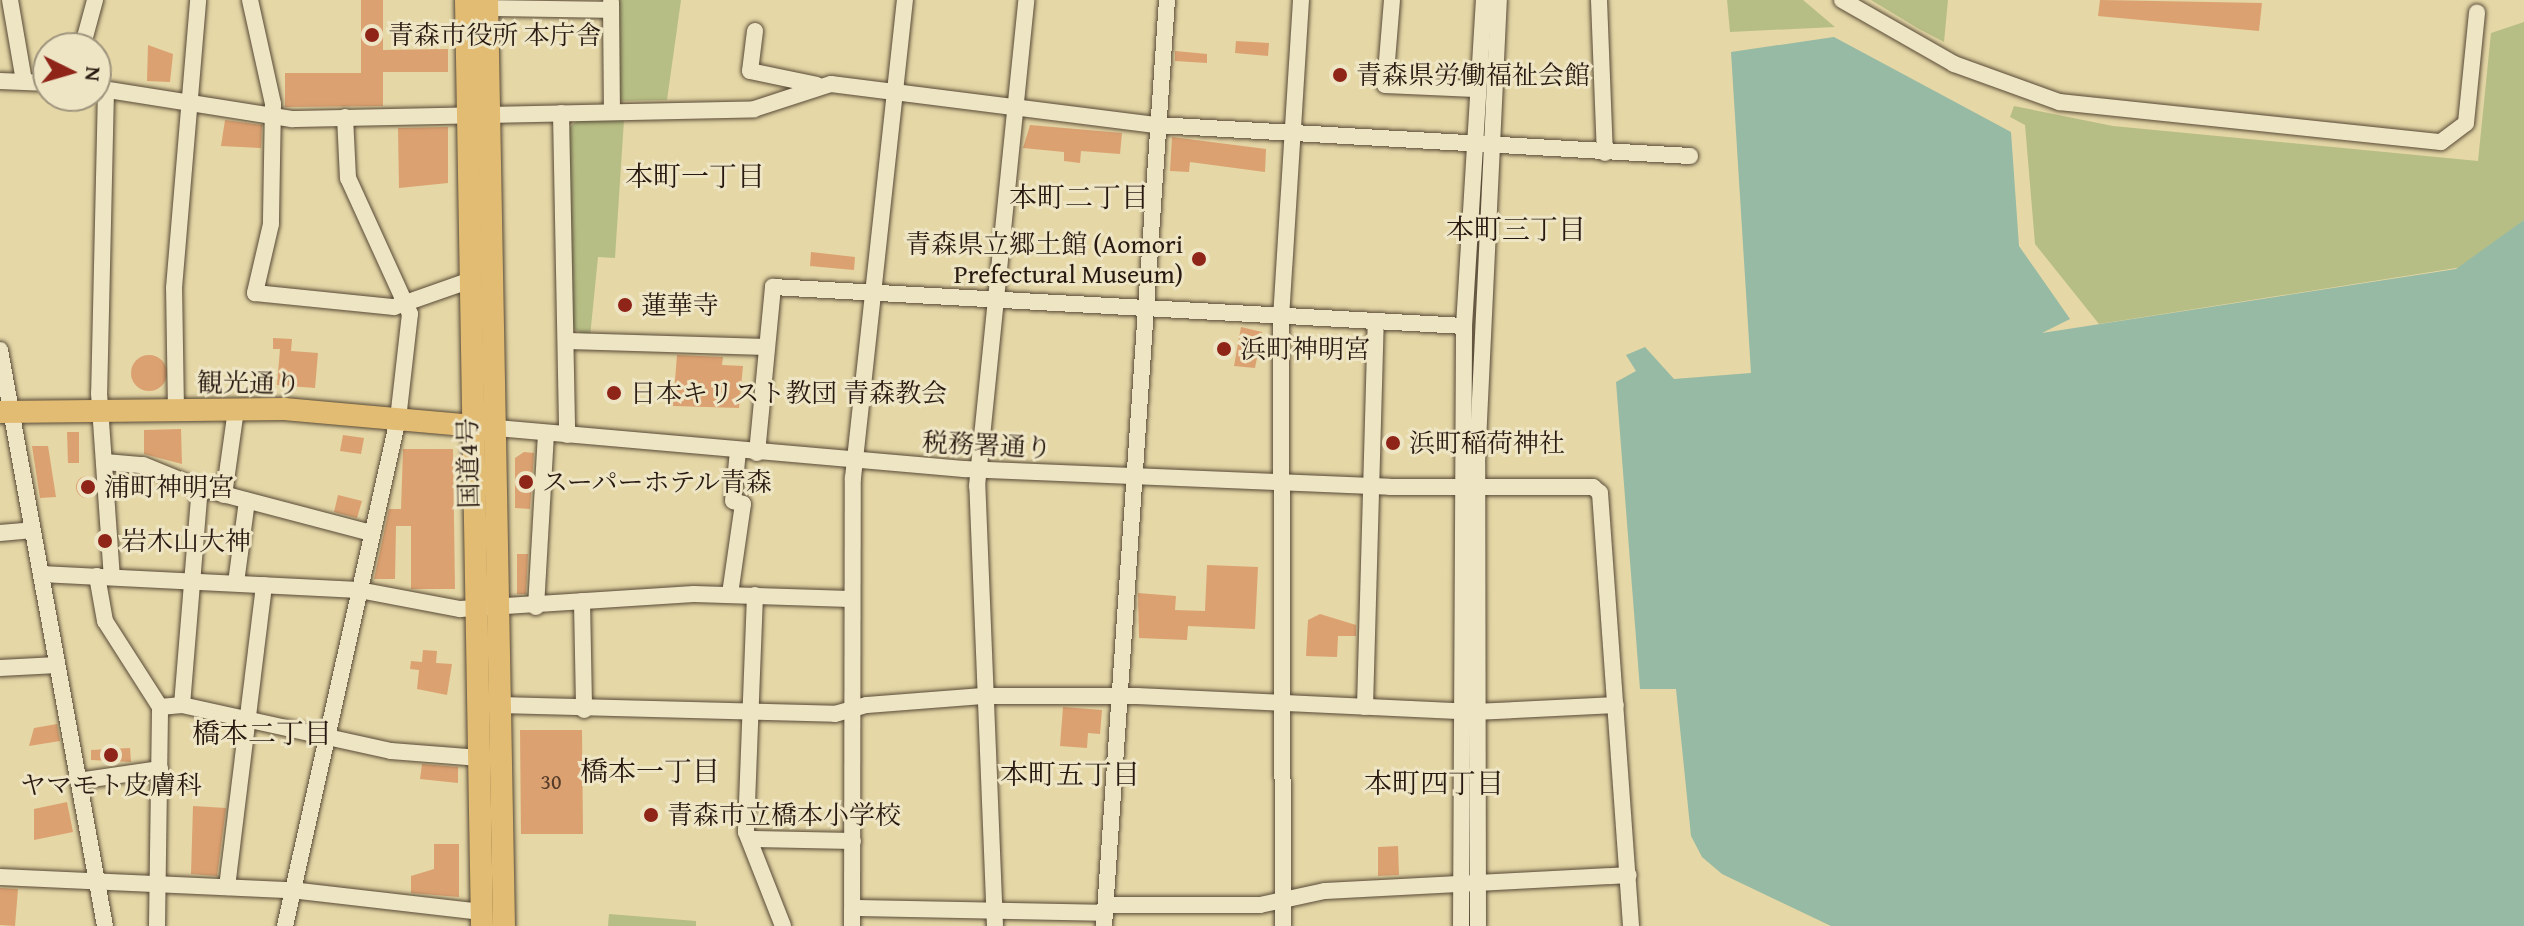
<!DOCTYPE html>
<meta charset="utf-8">
<style>
body{margin:0}
#map{position:relative;width:2524px;height:926px;overflow:hidden;background:#e5d7a6;font-family:"Gentium Book Plus","Noto Serif JP",serif}
div>[style]{position:absolute}
.green>*{inset:0;background:#b7be85}
.water>*{inset:0;background:#96baa4}
.building>*{inset:0;background:#dca171}
.round{border-radius:50%}
.roads{filter:drop-shadow(0 0 2px #574936) drop-shadow(0 0 2px #574936)}
.minor>*{height:16px;margin:-8px;padding:0 8px;transform-origin:8px;border-radius:8px;background:#eee5c5}
.highway>*{height:22px;margin:-11px;padding:0 11px;transform-origin:11px;border-radius:11px;background:#e2bc73}
.dots>*{width:22px;height:22px;translate:-50% -50%;box-sizing:border-box;border:4px solid #eee5c5;border-radius:50%}
span{translate:-50% -50%;white-space:nowrap;text-align:center;line-height:1.15;-webkit-text-stroke:6px #eee5c5;paint-order:stroke}
.number-label{font-size:22px;color:#553c29}
.number-label span{-webkit-text-stroke-width:0}
.poi-label{font-size:26px;color:#281a11}
.left{translate:0 -50%;text-align:left}
.right{translate:-100% -50%;text-align:right}
.street-label{font-size:26px;color:#281a11}
.neighbourhood-label{font-size:28px;color:#281a11}
.north{position:absolute;left:32px;top:32px;width:80px;height:80px;box-sizing:border-box;background:#eee5c5;border:2px solid #9f947d;border-radius:50%;rotate:95deg;font-size:22px;font-weight:700;line-height:32px;text-align:center;color:#281a11}
.north::after{content:'';display:block;margin:auto;width:28px;height:36px;background:#8f2418;clip-path:polygon(50% 0,100% 100%,50% 72%,0 100%)}
</style>
<div id="map">
<div class="green">
<i style="clip-path:polygon(618px 0,681px 0,667px 100px,619px 101px)"></i>
<i style="clip-path:polygon(1727px 0,1803px 0,1835px 27px,1730px 32px)"></i>
<i style="clip-path:polygon(1871px 0,1948px 0,1944px 42px,1919px 29px)"></i>
<i style="clip-path:polygon(2524px 22px,2524px 220px,2469px 266px,2099px 324px,2035px 244px,2025px 125px,2010px 117px,2014px 106px,2113px 126px,2478px 161px,2491px 33px)"></i>
<i style="clip-path:polygon(578px 120px,624px 120px,615px 258px,598px 257px,590px 337px,572px 328px,567px 130px)"></i>
<i style="clip-path:polygon(609px 914px,696px 921px,696px 926px,608px 926px)"></i>
</div>
<div class="water">
<i style="clip-path:polygon(1834px 37px,2011px 132px,2019px 246px,2070px 319px,2042px 333px,2456px 269px,2524px 220px,2524px 926px,1831px 926px,1722px 874px,1702px 857px,1691px 836px,1676px 689px,1640px 689px,1616px 382px,1636px 371px,1626px 355px,1645px 347px,1674px 379px,1751px 373px,1731px 52px)"></i>
</div>
<div class="building">
<i style="clip-path:polygon(361px 0,383px 0,383px 50px,448px 49px,448px 72px,383px 72px,383px 106px,285px 107px,285px 73px,361px 73px)"></i>
<i style="clip-path:polygon(2100px 0,2262px 3px,2259px 31px,2098px 16px)"></i>
<i style="clip-path:polygon(1236px 41px,1269px 43px,1268px 56px,1235px 53px)"></i>
<i style="clip-path:polygon(148px 45px,173px 54px,170px 82px,147px 81px)"></i>
<i style="clip-path:polygon(1175px 51px,1207px 54px,1207px 63px,1175px 61px)"></i>
<i style="clip-path:polygon(225px 120px,262px 125px,261px 148px,221px 146px)"></i>
<i style="clip-path:polygon(1030px 125px,1122px 133px,1120px 154px,1081px 151px,1080px 163px,1064px 161px,1064px 152px,1023px 148px)"></i>
<i style="clip-path:polygon(448px 127px,448px 183px,399px 188px,398px 128px)"></i>
<i style="clip-path:polygon(1172px 137px,1266px 149px,1265px 172px,1190px 162px,1189px 172px,1170px 171px)"></i>
<i style="clip-path:polygon(811px 252px,855px 257px,854px 270px,810px 266px)"></i>
<i style="clip-path:polygon(1241px 327px,1262px 332px,1255px 368px,1234px 366px)"></i>
<i style="clip-path:polygon(273px 338px,292px 339px,291px 351px,318px 353px,315px 388px,277px 385px,280px 349px,273px 349px)"></i>
<i class="round" style="left:131px;top:355px;width:36px;height:36px"></i>
<i style="clip-path:polygon(677px 355px,723px 357px,722px 365px,743px 366px,739px 408px,673px 406px)"></i>
<i style="clip-path:polygon(181px 429px,182px 464px,144px 454px,144px 430px)"></i>
<i style="clip-path:polygon(67px 432px,79px 432px,79px 463px,68px 463px)"></i>
<i style="clip-path:polygon(343px 435px,364px 438px,361px 454px,340px 451px)"></i>
<i style="clip-path:polygon(32px 446px,48px 446px,56px 497px,40px 498px)"></i>
<i style="clip-path:polygon(403px 449px,453px 449px,455px 589px,411px 589px,411px 526px,396px 526px,395px 579px,374px 579px,389px 509px,401px 509px)"></i>
<i style="clip-path:polygon(524px 452px,534px 453px,530px 509px,515px 508px,515px 458px)"></i>
<i class="round" style="left:76px;top:476px;width:22px;height:22px"></i>
<i style="clip-path:polygon(338px 495px,362px 501px,357px 518px,334px 512px)"></i>
<i style="clip-path:polygon(517px 554px,528px 554px,526px 594px,517px 594px)"></i>
<i style="clip-path:polygon(1207px 565px,1258px 567px,1255px 629px,1188px 626px,1187px 640px,1139px 638px,1138px 593px,1176px 596px,1175px 610px,1205px 611px)"></i>
<i style="clip-path:polygon(1320px 614px,1356px 625px,1356px 636px,1338px 636px,1337px 657px,1306px 656px,1308px 620px)"></i>
<i style="clip-path:polygon(423px 650px,437px 651px,436px 663px,452px 664px,447px 695px,417px 689px,419px 670px,410px 669px,411px 661px,422px 662px)"></i>
<i style="clip-path:polygon(1063px 707px,1102px 710px,1100px 734px,1088px 733px,1087px 748px,1060px 746px)"></i>
<i style="clip-path:polygon(57px 724px,60px 741px,29px 746px,34px 728px)"></i>
<i style="clip-path:polygon(520px 730px,582px 730px,583px 834px,521px 834px)"></i>
<i style="clip-path:polygon(130px 748px,131px 762px,91px 760px,91px 750px)"></i>
<i style="clip-path:polygon(422px 764px,458px 767px,458px 783px,420px 779px)"></i>
<i style="clip-path:polygon(67px 802px,73px 832px,34px 840px,34px 809px)"></i>
<i style="clip-path:polygon(193px 806px,226px 808px,217px 876px,191px 874px)"></i>
<i style="clip-path:polygon(434px 844px,459px 844px,459px 897px,411px 893px,411px 876px,434px 869px)"></i>
<i style="clip-path:polygon(1398px 846px,1399px 875px,1378px 876px,1378px 847px)"></i>
<i style="clip-path:polygon(0 888px,18px 889px,15px 926px,0 925px)"></i>
</div>
<div class="roads">
<div class="minor">
<i style="left:10px;top:0;width:82px;rotate:80.2deg"></i>
<i style="left:250px;top:0;width:107px;rotate:77.5deg"></i>
<i style="left:273px;top:104px;width:120px;rotate:91deg"></i>
<i style="left:271px;top:224px;width:71px;rotate:103.1deg"></i>
<i style="left:255px;top:293px;width:140px;rotate:5.8deg"></i>
<i style="left:394px;top:307px;width:82px;rotate:-19.3deg"></i>
<i style="left:1392px;top:0;width:85px;rotate:94.7deg"></i>
<i style="left:1385px;top:85px;width:90px;rotate:2.5deg"></i>
<i style="left:1599px;top:0;width:153px;rotate:87.8deg"></i>
<i style="left:1842px;top:0;width:129px;rotate:29.7deg"></i>
<i style="left:1954px;top:64px;width:112px;rotate:19.9deg"></i>
<i style="left:2059px;top:102px;width:384px;rotate:6deg"></i>
<i style="left:2441px;top:142px;width:31px;rotate:-37deg"></i>
<i style="left:2466px;top:123px;width:111px;rotate:-84.3deg"></i>
<i style="left:611px;top:2px;width:110px;rotate:89.5deg"></i>
<i style="left:487px;top:8px;width:124px;rotate:0.9deg"></i>
<i style="left:755px;top:31px;width:40px;rotate:97.1deg"></i>
<i style="left:750px;top:71px;width:68px;rotate:11.8deg"></i>
<i style="left:82px;top:48px;width:50px;rotate:-74.8deg"></i>
<i style="left:0;top:81px;width:48px;rotate:2.4deg"></i>
<i style="left:96px;top:88px;width:198px;rotate:9deg"></i>
<i style="left:292px;top:119px;width:462px;rotate:-1.2deg"></i>
<i style="left:754px;top:109px;width:81px;rotate:-18deg"></i>
<i style="left:831px;top:84px;width:329px;rotate:7.2deg"></i>
<i style="left:1157px;top:125px;width:534px;rotate:3.33deg"></i>
<i style="left:106px;top:90px;width:303px;rotate:91.3deg"></i>
<i style="left:99px;top:393px;width:184px;rotate:86deg"></i>
<i style="left:561px;top:113px;width:322px;rotate:88.9deg"></i>
<i style="left:568px;top:341px;width:199px;rotate:1.7deg"></i>
<i style="left:0;top:350px;width:585px;rotate:79.67deg"></i>
<i style="left:176px;top:411px;width:123px;rotate:-90.9deg"></i>
<i style="left:174px;top:288px;width:289px;rotate:-85.2deg"></i>
<i style="left:496px;top:428px;width:470px;rotate:5deg"></i>
<i style="left:964px;top:469px;width:426px;rotate:2.4deg"></i>
<i style="left:1390px;top:487px;width:203px"></i>
<i style="left:1593px;top:487px;width:9px;rotate:41deg"></i>
<i style="left:1600px;top:493px;width:434px;rotate:85.9deg"></i>
<i style="left:757px;top:453px;width:167px;rotate:-84.5deg"></i>
<i style="left:773px;top:287px;width:692px;rotate:3.23deg"></i>
<i style="left:105px;top:462px;width:38px;rotate:5deg"></i>
<i style="left:143px;top:465px;width:61px;rotate:22deg"></i>
<i style="left:200px;top:488px;width:177px;rotate:14.7deg"></i>
<i style="left:224px;top:495px;width:86px;rotate:-82deg"></i>
<i style="left:0;top:533px;width:33px;rotate:-5deg"></i>
<i style="left:41px;top:574px;width:318px;rotate:2.9deg"></i>
<i style="left:359px;top:590px;width:103px;rotate:10.7deg"></i>
<i style="left:460px;top:609px;width:234px;rotate:-3.7deg"></i>
<i style="left:694px;top:594px;width:156px;rotate:1.8deg"></i>
<i style="left:97px;top:576px;width:46px;rotate:79.9deg"></i>
<i style="left:105px;top:621px;width:102px;rotate:57.4deg"></i>
<i style="left:236px;top:583px;width:83px;rotate:-82.4deg"></i>
<i style="left:730px;top:594px;width:91px;rotate:-81.8deg"></i>
<i style="left:743px;top:504px;width:10px;rotate:-163deg"></i>
<i style="left:733px;top:501px;width:50px;rotate:-84.3deg"></i>
<i style="left:755px;top:595px;width:237px;rotate:92.2deg"></i>
<i style="left:746px;top:832px;width:101px;rotate:68.5deg"></i>
<i style="left:582px;top:601px;width:109px;rotate:88.9deg"></i>
<i style="left:536px;top:607px;width:174px;rotate:-86.7deg"></i>
<i style="left:0;top:668px;width:57px;rotate:-3deg"></i>
<i style="left:182px;top:705px;width:218px;rotate:-85.3deg"></i>
<i style="left:499px;top:705px;width:336px;rotate:1.5deg"></i>
<i style="left:835px;top:714px;width:33px;rotate:-16deg"></i>
<i style="left:867px;top:705px;width:116px;rotate:-4.4deg"></i>
<i style="left:983px;top:696px;width:154px"></i>
<i style="left:1137px;top:696px;width:337px;rotate:2.7deg"></i>
<i style="left:1474px;top:712px;width:142px;rotate:-2.8deg"></i>
<i style="left:1365px;top:707px;width:385px;rotate:-88.4deg"></i>
<i style="left:78px;top:781px;width:83px;rotate:-8.3deg"></i>
<i style="left:754px;top:839px;width:99px;rotate:1.2deg"></i>
<i style="left:0;top:877px;width:291px;rotate:2.6deg"></i>
<i style="left:291px;top:890px;width:192px;rotate:6.6deg"></i>
<i style="left:227px;top:887px;width:304px;rotate:-83deg"></i>
<i style="left:1106px;top:905px;width:154px"></i>
<i style="left:1260px;top:905px;width:66px;rotate:-12.2deg"></i>
<i style="left:1325px;top:891px;width:304px;rotate:-3deg"></i>
<i style="left:853px;top:908px;width:252px;rotate:1.1deg"></i>
<i style="left:157px;top:926px;width:219px;rotate:-89.2deg"></i>
<i style="left:160px;top:707px;width:22px;rotate:-5deg"></i>
<i style="left:182px;top:705px;width:214px;rotate:12.4deg"></i>
<i style="left:391px;top:751px;width:89px;rotate:4.5deg"></i>
<i style="left:285px;top:926px;width:519px;rotate:-77.44deg"></i>
<i style="left:398px;top:419px;width:106px;rotate:-83.5deg"></i>
<i style="left:410px;top:314px;width:149px;rotate:-114.5deg"></i>
<i style="left:348px;top:178px;width:61px;rotate:-92.8deg"></i>
<i style="left:852px;top:926px;width:448px;rotate:-89.9deg"></i>
<i style="left:853px;top:478px;width:481px;rotate:-83.8deg"></i>
<i style="left:995px;top:926px;width:440px;rotate:-92.3deg"></i>
<i style="left:977px;top:486px;width:488px;rotate:-84.2deg"></i>
<i style="left:1104px;top:926px;width:928px;rotate:-86.11deg"></i>
<i style="left:1283px;top:926px;width:608px;rotate:-90.19deg"></i>
<i style="left:1281px;top:318px;width:319px;rotate:-86.4deg"></i>
<i style="left:1461px;top:926px;width:600px;rotate:-89.71deg"></i>
<i style="left:1464px;top:326px;width:327px;rotate:-86.5deg"></i>
<i style="left:1478px;top:926px;width:463px;rotate:-90.1deg"></i>
<i style="left:1477px;top:463px;width:464px;rotate:-87.3deg"></i>
</div>
<div class="highway">
<i style="left:466px;top:0;width:926px;rotate:89.01deg"></i>
<i style="left:487px;top:0;width:926px;rotate:88.95deg"></i>
<i style="left:0;top:412px;width:284px;rotate:-0.6deg"></i>
<i style="left:284px;top:409px;width:204px;rotate:5.1deg"></i>
</div>
</div>
<div class="dots">
<i style="left:372px;top:35px;background:#8f2418"></i>
<i style="left:1340px;top:75px;background:#8f2418"></i>
<i style="left:1199px;top:259px;background:#8f2418"></i>
<i style="left:625px;top:305px;background:#8f2418"></i>
<i style="left:1224px;top:349px;background:#8f2418"></i>
<i style="left:614px;top:393px;background:#8f2418"></i>
<i style="left:1393px;top:443px;background:#8f2418"></i>
<i style="left:526px;top:482px;background:#8f2418"></i>
<i style="left:88px;top:487px;background:#8f2418"></i>
<i style="left:105px;top:541px;background:#8f2418"></i>
<i style="left:111px;top:755px;background:#8f2418"></i>
<i style="left:651px;top:815px;background:#8f2418"></i>
</div>
<div class="number-label">
<span style="left:551px;top:782px">30</span>
</div>
<div class="poi-label">
<span class="left" style="left:388px;top:35px">青森市役所 本庁舎</span>
<span class="left" style="left:1356px;top:75px">青森県労働福祉会館</span>
<span class="right" style="left:1183px;top:259px">青森県立郷土館 (Aomori<br>Prefectural Museum)</span>
<span class="left" style="left:641px;top:305px">蓮華寺</span>
<span class="left" style="left:1240px;top:349px">浜町神明宮</span>
<span class="left" style="left:630px;top:393px">日本キリスト教団 青森教会</span>
<span class="left" style="left:1409px;top:443px">浜町稲荷神社</span>
<span class="left" style="left:542px;top:482px">スーパーホテル青森</span>
<span class="left" style="left:104px;top:487px">浦町神明宮</span>
<span class="left" style="left:121px;top:541px">岩木山大神</span>
<span style="left:111px;top:785px">ヤマモト皮膚科</span>
<span class="left" style="left:667px;top:815px">青森市立橋本小学校</span>
</div>
<div class="street-label">
<span style="left:249px;top:383px;rotate:1deg">観光通り</span>
<span style="left:987px;top:445px;rotate:3deg">税務署通り</span>
<span style="left:468px;top:463px;rotate:-91deg">国道4号</span>
</div>
<div class="neighbourhood-label">
<span style="left:695px;top:176px">本町一丁目</span>
<span style="left:1079px;top:197px">本町二丁目</span>
<span style="left:1516px;top:229px">本町三丁目</span>
<span style="left:262px;top:733px">橋本二丁目</span>
<span style="left:650px;top:771px">橋本一丁目</span>
<span style="left:1070px;top:774px">本町五丁目</span>
<span style="left:1434px;top:783px">本町四丁目</span>
</div>
<div class="north">N</div>
</div>
